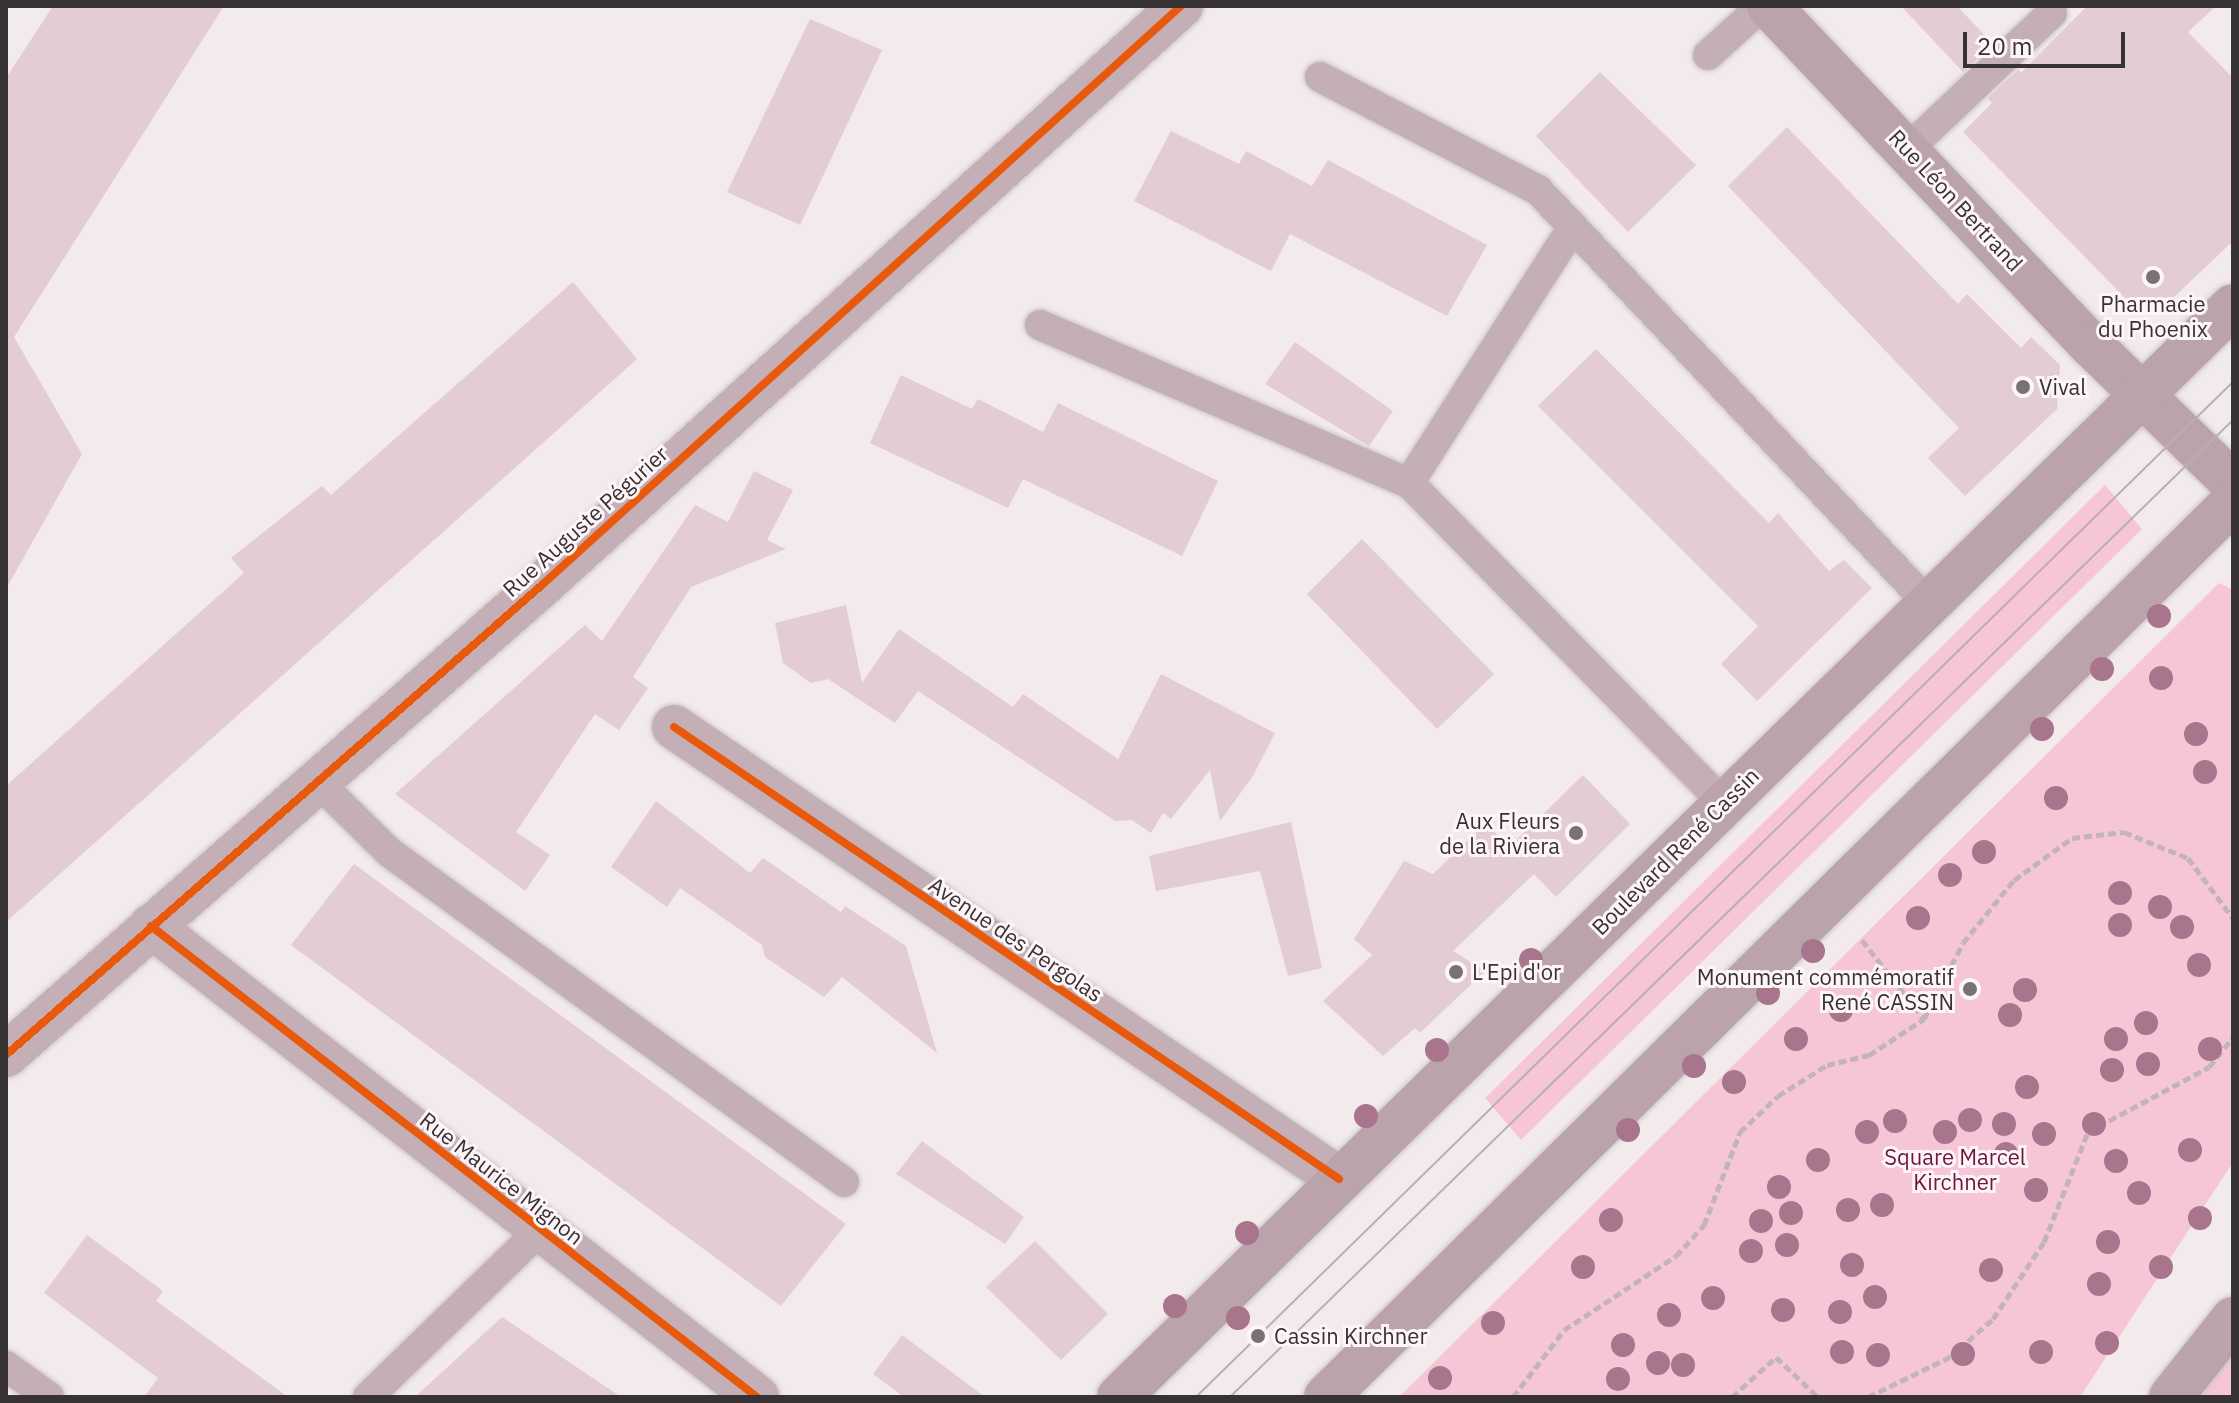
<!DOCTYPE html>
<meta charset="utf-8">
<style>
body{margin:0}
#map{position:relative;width:2239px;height:1403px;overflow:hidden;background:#f2eaeb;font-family:"IBM Plex Sans",sans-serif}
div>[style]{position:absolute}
.green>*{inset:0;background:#f6c6d7}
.building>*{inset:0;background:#e3ccd4}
.path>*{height:5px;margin-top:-2.5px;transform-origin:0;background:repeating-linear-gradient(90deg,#c2b4b9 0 8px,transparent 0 12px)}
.roads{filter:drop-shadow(0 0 2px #ccc6c7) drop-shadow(0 0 2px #ccc6c7)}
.service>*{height:30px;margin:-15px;padding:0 15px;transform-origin:15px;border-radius:15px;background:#c4afb7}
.minor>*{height:44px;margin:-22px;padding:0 22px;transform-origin:22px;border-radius:22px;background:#c4afb7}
.secondary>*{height:44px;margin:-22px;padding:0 22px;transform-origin:22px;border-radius:22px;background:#bba3ac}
.primary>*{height:44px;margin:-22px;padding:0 22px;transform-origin:22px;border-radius:22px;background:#bca4af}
.tram>*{height:2px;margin:-1px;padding:0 1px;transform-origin:1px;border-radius:1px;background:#b9aeb0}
.cycleway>*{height:8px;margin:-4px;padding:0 4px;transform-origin:4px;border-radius:4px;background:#e8590c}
.trees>*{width:24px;height:24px;margin:-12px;border-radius:50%;background:#a8758c}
.dots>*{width:22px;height:22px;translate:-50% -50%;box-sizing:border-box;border:4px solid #fef5f8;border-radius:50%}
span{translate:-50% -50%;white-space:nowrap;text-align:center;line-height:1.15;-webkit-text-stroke:6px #fef5f8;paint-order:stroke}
.street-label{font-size:22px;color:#373233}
.poi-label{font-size:22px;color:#373233}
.left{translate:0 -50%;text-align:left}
.right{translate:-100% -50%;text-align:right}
.park-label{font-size:22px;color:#6c153f}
.frame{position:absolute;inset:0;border:8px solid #373233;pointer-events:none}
.scale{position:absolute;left:1963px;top:32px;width:162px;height:36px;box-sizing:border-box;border:4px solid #373233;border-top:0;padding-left:10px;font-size:24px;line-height:28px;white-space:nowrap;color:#373233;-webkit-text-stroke:6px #fef5f8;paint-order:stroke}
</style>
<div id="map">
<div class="green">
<i style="clip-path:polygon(2105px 485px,2142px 529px,1521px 1140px,1485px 1098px)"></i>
<i style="clip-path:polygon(2219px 583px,2233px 590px,2233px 1162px,2080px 1397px,1399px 1397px)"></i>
<i style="clip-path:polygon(2233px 1353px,2233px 1397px,2201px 1397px)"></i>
</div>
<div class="building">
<i style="clip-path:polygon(53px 6px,224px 6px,14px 337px,82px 454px,6px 589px,6px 78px)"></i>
<i style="clip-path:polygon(1901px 6px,1957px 6px,1993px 44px,1963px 72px)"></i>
<i style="clip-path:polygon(2087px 6px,2216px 6px,2188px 32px,2233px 78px,2233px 241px,2174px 297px,2127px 300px,1963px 132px,1992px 103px,1988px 98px,2018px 70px,2021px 73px)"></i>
<i style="clip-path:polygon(810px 19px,882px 50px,800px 225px,727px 192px)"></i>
<i style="clip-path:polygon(1600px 72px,1696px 165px,1628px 232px,1536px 136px)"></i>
<i style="clip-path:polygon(1787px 127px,1958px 304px,1967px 294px,2021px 348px,2031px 337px,2060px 365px,2057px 409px,1965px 496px,1928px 458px,1959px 428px,1728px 186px)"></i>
<i style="clip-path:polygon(1171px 131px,1239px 164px,1246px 151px,1312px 186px,1328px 160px,1487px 245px,1447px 316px,1290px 234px,1271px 271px,1134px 201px)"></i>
<i style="clip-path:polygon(573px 282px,637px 359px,6px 922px,6px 786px,244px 573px,231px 558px,322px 486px,331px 495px)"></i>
<i style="clip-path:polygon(1295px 342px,1393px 411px,1369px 446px,1265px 384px)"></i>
<i style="clip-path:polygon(1596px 349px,1769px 523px,1778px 513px,1829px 571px,1844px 560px,1872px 588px,1757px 701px,1721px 664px,1758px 626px,1538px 406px)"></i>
<i style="clip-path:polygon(901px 375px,972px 409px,978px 399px,1043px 432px,1058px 403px,1218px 481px,1182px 556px,1023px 479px,1008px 508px,870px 443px)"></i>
<i style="clip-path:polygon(754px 471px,793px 490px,767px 540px,786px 549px,691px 587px,633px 677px,648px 688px,619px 730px,595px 714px,516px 832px,550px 855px,525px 891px,395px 794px,585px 625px,602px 641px,695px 505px,728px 522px)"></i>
<i style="clip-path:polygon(1362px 539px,1494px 674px,1437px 729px,1307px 594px)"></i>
<i style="clip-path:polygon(846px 605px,862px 683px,899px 629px,1013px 707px,1023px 694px,1118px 759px,1161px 674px,1275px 733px,1253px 776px,1220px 821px,1210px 770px,1171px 819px,1163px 813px,1151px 833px,1132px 820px,1115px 821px,918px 691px,895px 723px,828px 679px,811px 683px,783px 663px,775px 623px)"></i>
<i style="clip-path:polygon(1583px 775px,1630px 824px,1556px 897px,1534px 874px,1453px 951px,1485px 971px,1420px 1033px,1415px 1028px,1383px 1056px,1323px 1001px,1372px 955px,1354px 939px,1404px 861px,1433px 874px,1486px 823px,1509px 847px)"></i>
<i style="clip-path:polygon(656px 801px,750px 873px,763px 858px,841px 912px,845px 906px,906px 946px,937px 1053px,842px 977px,824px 997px,765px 957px,762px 945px,680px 888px,667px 907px,611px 867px)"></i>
<i style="clip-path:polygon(1291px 822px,1322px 968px,1288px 976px,1260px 871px,1156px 891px,1149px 856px)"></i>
<i style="clip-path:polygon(354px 864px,846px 1224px,781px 1306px,291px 945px)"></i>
<i style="clip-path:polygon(922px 1141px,1024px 1217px,1005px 1244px,896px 1174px)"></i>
<i style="clip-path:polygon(87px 1235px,163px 1291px,156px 1301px,288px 1397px,144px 1397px,158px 1378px,44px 1293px)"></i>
<i style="clip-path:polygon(1035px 1241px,1108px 1314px,1061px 1360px,986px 1287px)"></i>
<i style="clip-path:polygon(502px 1317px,621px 1397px,415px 1397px)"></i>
<i style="clip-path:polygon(902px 1335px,985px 1397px,904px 1397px,873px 1374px)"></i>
</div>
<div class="path">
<i style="left:1862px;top:940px;width:100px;rotate:51.9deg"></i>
<i style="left:1924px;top:1019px;width:85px;rotate:-62.8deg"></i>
<i style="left:1963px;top:943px;width:81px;rotate:-51deg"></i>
<i style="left:2014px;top:880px;width:72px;rotate:-35.9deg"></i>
<i style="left:2072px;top:838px;width:52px;rotate:-6.6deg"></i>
<i style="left:2124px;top:832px;width:69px;rotate:22.1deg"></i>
<i style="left:2188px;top:858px;width:75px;rotate:53.1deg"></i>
<i style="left:1513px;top:1397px;width:84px;rotate:-52.7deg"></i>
<i style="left:1564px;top:1330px;width:134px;rotate:-33.5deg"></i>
<i style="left:1676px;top:1256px;width:42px;rotate:-47.9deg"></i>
<i style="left:1704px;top:1225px;width:100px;rotate:-68.8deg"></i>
<i style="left:1740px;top:1132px;width:52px;rotate:-43.5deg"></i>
<i style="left:1778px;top:1096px;width:58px;rotate:-32.3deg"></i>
<i style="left:1827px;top:1065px;width:43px;rotate:-13.4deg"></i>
<i style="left:1869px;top:1055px;width:66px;rotate:-33.2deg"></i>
<i style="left:1732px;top:1397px;width:59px;rotate:-42.3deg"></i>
<i style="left:1776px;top:1357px;width:58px;rotate:43.6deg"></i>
<i style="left:1868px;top:1397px;width:91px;rotate:-26deg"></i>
<i style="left:1950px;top:1357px;width:57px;rotate:-41.5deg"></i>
<i style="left:1993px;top:1319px;width:92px;rotate:-56.5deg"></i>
<i style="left:2044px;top:1242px;width:118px;rotate:-68.2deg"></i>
<i style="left:2088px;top:1132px;width:137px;rotate:-28.2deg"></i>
<i style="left:2209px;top:1067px;width:38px;rotate:-51deg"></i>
</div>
<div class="roads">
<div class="service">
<i style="left:1708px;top:55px;width:73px;rotate:-42.2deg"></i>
<i style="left:1320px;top:77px;width:246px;rotate:27.4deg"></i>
<i style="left:1538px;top:190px;width:568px;rotate:46.64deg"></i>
<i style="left:1908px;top:149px;width:198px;rotate:-43.4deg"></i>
<i style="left:1040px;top:325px;width:401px;rotate:23.2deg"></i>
<i style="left:1409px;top:483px;width:448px;rotate:45.5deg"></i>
<i style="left:1409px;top:483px;width:304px;rotate:-57.4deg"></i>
<i style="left:315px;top:779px;width:104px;rotate:44.6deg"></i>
<i style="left:389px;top:852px;width:562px;rotate:35.95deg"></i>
<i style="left:6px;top:1366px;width:53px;rotate:35.8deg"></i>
<i style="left:368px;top:1397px;width:238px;rotate:-44.1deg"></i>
</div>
<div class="minor">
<i style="left:674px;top:727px;width:804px;rotate:34.2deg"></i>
<i style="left:151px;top:926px;width:768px;rotate:37.86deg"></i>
<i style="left:6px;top:1055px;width:714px;rotate:-41.25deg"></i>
<i style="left:543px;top:584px;width:861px;rotate:-42.18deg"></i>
</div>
<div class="secondary">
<i style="left:1769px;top:6px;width:469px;rotate:46.5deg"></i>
<i style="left:2092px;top:346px;width:197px;rotate:44.2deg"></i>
<i style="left:1119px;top:1397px;width:1559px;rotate:-44.4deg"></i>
<i style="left:1326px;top:1397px;width:1274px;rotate:-44.62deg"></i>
</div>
<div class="primary">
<i style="left:2171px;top:1397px;width:100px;rotate:-51.5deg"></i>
</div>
</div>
<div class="tram">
<i style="left:1196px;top:1397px;width:1451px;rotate:-44.39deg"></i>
<i style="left:1230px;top:1397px;width:1400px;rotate:-44.25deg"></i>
</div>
<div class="cycleway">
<i style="left:674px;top:727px;width:804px;rotate:34.2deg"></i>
<i style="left:151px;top:926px;width:768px;rotate:37.86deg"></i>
<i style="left:6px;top:1055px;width:714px;rotate:-41.25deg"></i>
<i style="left:543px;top:584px;width:861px;rotate:-42.18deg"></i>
</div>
<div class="trees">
<i style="left:2159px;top:616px"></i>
<i style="left:2102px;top:669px"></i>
<i style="left:2161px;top:678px"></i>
<i style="left:2042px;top:729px"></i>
<i style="left:2196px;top:734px"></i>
<i style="left:2205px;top:772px"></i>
<i style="left:2056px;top:798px"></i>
<i style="left:1984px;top:852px"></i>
<i style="left:1950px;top:875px"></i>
<i style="left:2120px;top:893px"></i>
<i style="left:2160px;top:907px"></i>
<i style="left:1918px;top:918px"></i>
<i style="left:2120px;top:925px"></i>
<i style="left:2182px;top:927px"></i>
<i style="left:1813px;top:951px"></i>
<i style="left:1531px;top:960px"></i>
<i style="left:2199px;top:965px"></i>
<i style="left:2025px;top:990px"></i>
<i style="left:1768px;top:993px"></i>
<i style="left:1841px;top:1010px"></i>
<i style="left:2010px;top:1015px"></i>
<i style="left:2146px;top:1023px"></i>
<i style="left:1796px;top:1039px"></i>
<i style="left:2116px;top:1039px"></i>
<i style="left:2210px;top:1049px"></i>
<i style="left:1437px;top:1050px"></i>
<i style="left:2148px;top:1064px"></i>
<i style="left:1694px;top:1066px"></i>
<i style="left:2112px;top:1070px"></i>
<i style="left:1734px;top:1082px"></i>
<i style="left:2027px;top:1087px"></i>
<i style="left:1366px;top:1116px"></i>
<i style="left:1970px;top:1120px"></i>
<i style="left:1895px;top:1121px"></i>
<i style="left:2004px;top:1124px"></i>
<i style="left:2094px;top:1124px"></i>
<i style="left:1628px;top:1130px"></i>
<i style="left:1867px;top:1132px"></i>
<i style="left:1945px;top:1132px"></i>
<i style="left:2044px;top:1134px"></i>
<i style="left:2190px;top:1150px"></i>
<i style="left:2006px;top:1154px"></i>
<i style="left:1818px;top:1160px"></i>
<i style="left:2116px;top:1161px"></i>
<i style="left:1779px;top:1187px"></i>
<i style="left:2036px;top:1190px"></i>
<i style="left:2139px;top:1193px"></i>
<i style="left:1882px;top:1205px"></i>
<i style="left:1848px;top:1210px"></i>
<i style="left:1791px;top:1213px"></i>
<i style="left:2200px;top:1218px"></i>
<i style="left:1611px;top:1220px"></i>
<i style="left:1761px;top:1221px"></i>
<i style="left:1247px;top:1233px"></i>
<i style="left:2108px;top:1242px"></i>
<i style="left:1787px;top:1245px"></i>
<i style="left:1751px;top:1251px"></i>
<i style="left:1852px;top:1265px"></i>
<i style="left:1583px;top:1267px"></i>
<i style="left:2161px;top:1267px"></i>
<i style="left:1991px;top:1270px"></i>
<i style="left:2099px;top:1284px"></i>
<i style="left:1875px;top:1297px"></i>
<i style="left:1713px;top:1298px"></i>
<i style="left:1175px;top:1306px"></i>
<i style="left:1783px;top:1310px"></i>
<i style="left:1840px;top:1312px"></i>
<i style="left:1669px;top:1315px"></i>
<i style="left:1238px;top:1318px"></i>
<i style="left:1493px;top:1323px"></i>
<i style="left:2107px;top:1343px"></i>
<i style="left:1623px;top:1345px"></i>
<i style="left:1842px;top:1352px"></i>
<i style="left:2041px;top:1352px"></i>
<i style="left:1963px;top:1354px"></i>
<i style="left:1878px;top:1355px"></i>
<i style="left:1658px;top:1363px"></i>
<i style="left:1683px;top:1365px"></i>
<i style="left:1440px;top:1378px"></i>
<i style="left:1618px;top:1379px"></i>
</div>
<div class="dots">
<i style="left:2153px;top:277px;background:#787273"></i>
<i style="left:2023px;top:387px;background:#787273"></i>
<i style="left:1576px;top:833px;background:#787273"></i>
<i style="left:1456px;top:972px;background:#787273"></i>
<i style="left:1970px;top:989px;background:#787273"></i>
<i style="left:1258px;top:1336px;background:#787273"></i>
</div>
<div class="street-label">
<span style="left:1956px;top:200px;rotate:47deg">Rue Léon Bertrand</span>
<span style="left:585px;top:521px;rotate:-42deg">Rue Auguste Pégurier</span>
<span style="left:1675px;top:851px;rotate:-45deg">Boulevard René Cassin</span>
<span style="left:1016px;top:939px;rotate:34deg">Avenue des Pergolas</span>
<span style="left:502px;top:1178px;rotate:38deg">Rue Maurice Mignon</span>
</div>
<div class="poi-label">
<span style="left:2153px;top:316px">Pharmacie<br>du Phoenix</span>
<span class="left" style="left:2039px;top:387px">Vival</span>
<span class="right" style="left:1560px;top:833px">Aux Fleurs<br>de la Riviera</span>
<span class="left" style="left:1472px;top:972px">L'Epi d'or</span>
<span class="right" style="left:1954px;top:989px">Monument commémoratif<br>René CASSIN</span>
<span class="left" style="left:1274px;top:1336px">Cassin Kirchner</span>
</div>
<div class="park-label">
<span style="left:1955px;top:1169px">Square Marcel<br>Kirchner</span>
</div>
<div class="frame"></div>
<div class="scale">20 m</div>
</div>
